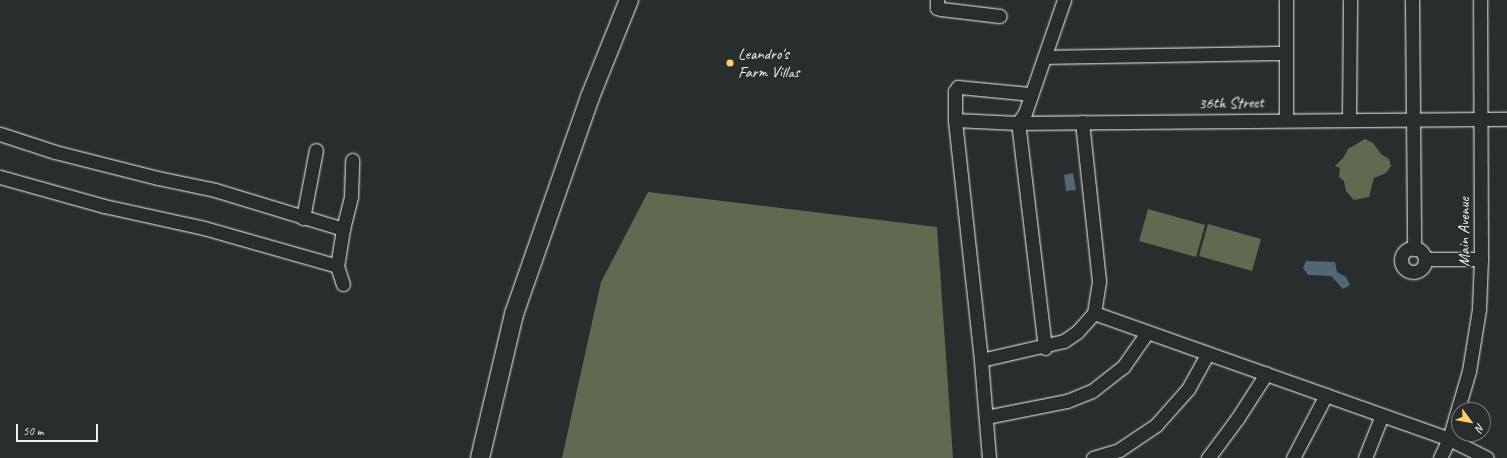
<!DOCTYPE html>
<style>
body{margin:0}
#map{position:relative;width:1507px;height:458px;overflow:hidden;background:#2a2d2e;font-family:Caveat,sans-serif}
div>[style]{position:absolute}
.green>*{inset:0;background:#616a50}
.water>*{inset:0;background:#526675}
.roads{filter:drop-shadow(0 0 1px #e8f1f8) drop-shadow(0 0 1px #e8f1f8)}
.street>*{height:13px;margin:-6.5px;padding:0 6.5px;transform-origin:6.5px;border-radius:6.5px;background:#2a2d2e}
.street>.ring{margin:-6.5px;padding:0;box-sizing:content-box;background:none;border:13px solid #2a2d2e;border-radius:50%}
.secondary>*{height:18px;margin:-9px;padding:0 9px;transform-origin:9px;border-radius:9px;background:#2a2d2e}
.dots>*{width:11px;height:11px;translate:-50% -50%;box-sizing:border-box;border:2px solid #2a2d2e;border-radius:50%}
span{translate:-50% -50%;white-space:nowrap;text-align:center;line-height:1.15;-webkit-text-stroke:3.5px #2a2d2e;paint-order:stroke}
.poi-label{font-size:16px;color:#e8f1f8}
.left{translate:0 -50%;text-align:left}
.street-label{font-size:16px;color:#e8f1f8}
.north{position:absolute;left:1451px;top:402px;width:40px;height:40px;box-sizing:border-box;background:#2a2d2e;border:1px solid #767b7f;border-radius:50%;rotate:122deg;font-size:11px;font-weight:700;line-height:16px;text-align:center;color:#e8f1f8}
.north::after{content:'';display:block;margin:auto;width:14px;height:18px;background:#ffd166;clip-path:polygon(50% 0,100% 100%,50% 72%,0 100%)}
.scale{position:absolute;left:16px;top:424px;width:82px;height:18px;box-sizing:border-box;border:2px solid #e8f1f8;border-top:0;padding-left:5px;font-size:12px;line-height:14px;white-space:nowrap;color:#e8f1f8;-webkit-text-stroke:3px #2a2d2e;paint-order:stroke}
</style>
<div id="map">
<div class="green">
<i style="clip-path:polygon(1365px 139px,1373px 143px,1381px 154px,1389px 159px,1391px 166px,1386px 173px,1374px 178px,1369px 197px,1354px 200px,1346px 191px,1344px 181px,1339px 177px,1340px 168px,1335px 166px,1343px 158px,1348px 149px)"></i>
<i style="clip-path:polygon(648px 192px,937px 227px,953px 458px,562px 458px,601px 282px)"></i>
<i style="clip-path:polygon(1148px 209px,1205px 225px,1196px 257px,1139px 241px)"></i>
<i style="clip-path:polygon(1208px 224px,1261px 239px,1252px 271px,1199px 256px)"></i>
</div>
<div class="water">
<i style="clip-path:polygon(1073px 173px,1076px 190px,1066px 191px,1064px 175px)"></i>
<i style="clip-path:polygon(1306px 261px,1335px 262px,1337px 272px,1346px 277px,1350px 285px,1343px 289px,1331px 276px,1308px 275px,1303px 268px)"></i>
</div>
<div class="roads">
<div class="street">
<i style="left:937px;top:0;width:8px;rotate:90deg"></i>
<i style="left:937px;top:8px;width:4px;rotate:14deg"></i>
<i style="left:941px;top:9px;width:59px;rotate:6.8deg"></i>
<i style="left:1286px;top:0;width:120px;rotate:90deg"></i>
<i style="left:1412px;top:0;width:249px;rotate:89.5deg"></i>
<i style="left:1045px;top:57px;width:241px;rotate:-1deg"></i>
<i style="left:1349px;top:119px;width:119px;rotate:-89.5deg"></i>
<i style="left:955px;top:120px;width:63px;rotate:2.7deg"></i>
<i style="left:1018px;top:123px;width:489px;rotate:-0.5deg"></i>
<i style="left:0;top:134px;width:58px;rotate:18.1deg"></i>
<i style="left:55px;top:152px;width:106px;rotate:14.2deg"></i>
<i style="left:158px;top:178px;width:58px;rotate:11.9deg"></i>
<i style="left:215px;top:190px;width:134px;rotate:16.9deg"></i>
<i style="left:343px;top:229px;width:34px;rotate:-76deg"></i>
<i style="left:351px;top:196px;width:36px;rotate:-88deg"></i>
<i style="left:0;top:177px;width:108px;rotate:15.6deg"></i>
<i style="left:104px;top:206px;width:102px;rotate:12.4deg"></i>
<i style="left:204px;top:228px;width:138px;rotate:15.9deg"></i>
<i style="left:303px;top:218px;width:69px;rotate:-79.2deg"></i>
<i style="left:343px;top:229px;width:37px;rotate:99deg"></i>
<i style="left:337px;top:266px;width:19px;rotate:72deg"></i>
<i class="ring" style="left:1401px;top:248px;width:11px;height:11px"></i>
<i style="left:1426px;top:259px;width:55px"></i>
<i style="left:1094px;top:313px;width:377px;rotate:19.5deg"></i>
<i style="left:1449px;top:439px;width:42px;rotate:26.6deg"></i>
<i style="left:1045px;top:348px;width:227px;rotate:-96.8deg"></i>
<i style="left:1018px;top:123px;width:12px;rotate:-55deg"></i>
<i style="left:1025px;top:113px;width:120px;rotate:-71deg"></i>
<i style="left:981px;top:360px;width:85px;rotate:-12.9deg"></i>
<i style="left:1064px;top:341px;width:16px;rotate:-35deg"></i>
<i style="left:1077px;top:332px;width:25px;rotate:-48deg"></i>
<i style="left:1094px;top:313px;width:32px;rotate:-81deg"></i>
<i style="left:1099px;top:281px;width:160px;rotate:-96.1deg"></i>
<i style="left:986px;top:417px;width:83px;rotate:-11.2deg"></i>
<i style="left:1067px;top:401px;width:27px;rotate:-22deg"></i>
<i style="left:1092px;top:391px;width:39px;rotate:-38deg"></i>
<i style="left:1123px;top:367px;width:40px;rotate:-55.1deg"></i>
<i style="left:989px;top:458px;width:98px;rotate:-94.7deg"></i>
<i style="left:981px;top:360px;width:241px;rotate:-96.2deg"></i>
<i style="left:955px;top:120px;width:29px;rotate:-90deg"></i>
<i style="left:955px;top:91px;width:5px;rotate:-53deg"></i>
<i style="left:958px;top:87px;width:73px;rotate:5.5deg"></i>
<i style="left:1093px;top:458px;width:27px;rotate:-17deg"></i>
<i style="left:1119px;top:450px;width:45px;rotate:-34deg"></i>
<i style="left:1156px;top:425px;width:48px;rotate:-48.4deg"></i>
<i style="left:1188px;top:389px;width:39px;rotate:-61deg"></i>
<i style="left:1208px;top:458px;width:49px;rotate:-53.4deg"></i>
<i style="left:1237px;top:419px;width:54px;rotate:-57.2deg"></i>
<i style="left:1293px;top:458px;width:71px;rotate:-62.4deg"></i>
<i style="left:1365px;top:458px;width:46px;rotate:-68.4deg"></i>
<i style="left:1440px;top:458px;width:21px;rotate:-65deg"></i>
<i style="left:1449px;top:439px;width:71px;rotate:-73.6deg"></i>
<i style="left:1469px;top:371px;width:63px;rotate:-80.8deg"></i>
<i style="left:1479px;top:309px;width:50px;rotate:-87.7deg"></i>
<i style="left:1481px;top:259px;width:259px;rotate:-90.2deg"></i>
</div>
<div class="secondary">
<i style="left:480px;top:458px;width:148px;rotate:-76.7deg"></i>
<i style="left:514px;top:314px;width:230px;rotate:-70.7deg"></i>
<i style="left:590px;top:97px;width:105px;rotate:-68.1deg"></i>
</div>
</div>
<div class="dots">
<i style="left:730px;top:63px;background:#ffd166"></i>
</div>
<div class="poi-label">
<span class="left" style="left:738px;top:63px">Leandro's<br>Farm Villas</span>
</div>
<div class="street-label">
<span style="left:1231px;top:103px;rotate:-1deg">36th Street</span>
<span style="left:1464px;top:232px;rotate:-90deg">Main Avenue</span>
</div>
<div class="north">N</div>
<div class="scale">50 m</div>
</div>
